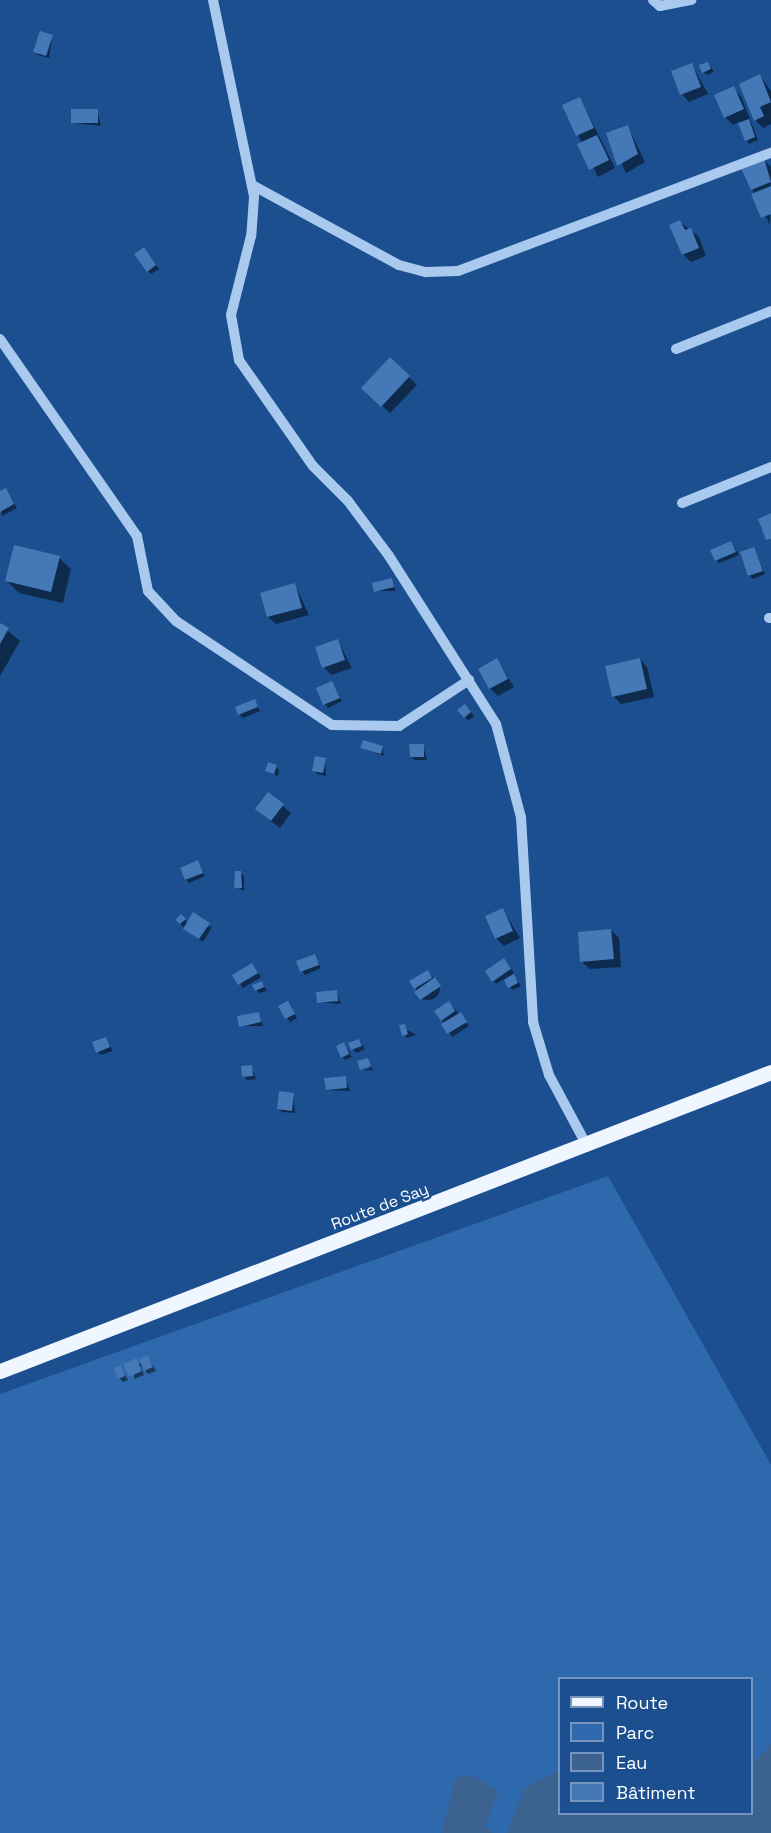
<!DOCTYPE html>
<meta charset="utf-8">
<style>
body{margin:0}
#map{position:relative;width:771px;height:1833px;overflow:hidden;background:#1b4f8f;font-family:"Space Grotesk",sans-serif}
div>[style]{position:absolute}
.green>*{inset:0;background:#2e69ad}
.water>*{inset:0;background:#3c6290}
.shadow>*{inset:0;background:#0007}
.round{border-radius:50%}
.building>*{inset:0;background:#4478b7}
.minor>*{height:10px;margin:-5px;padding:0 5px;transform-origin:5px;border-radius:5px;background:#a9c9ee}
.major>*{height:15px;margin:-7.5px;padding:0 7.5px;transform-origin:7.5px;border-radius:7.5px;background:#f0f6ff}
span{translate:-50% -50%;white-space:nowrap;text-align:center;line-height:1.15;-webkit-text-stroke:5px #1b4f8f;paint-order:stroke}
.street-label{font-size:16px;color:#fff}
.legend{position:absolute;left:558px;top:1677px;width:195px;height:138px;box-sizing:border-box;background:#1b4f8f;border:2px solid #7695bc;margin:0;padding:8px 10px;list-style:none;font-size:18px;color:#fff}
.legend li{display:flex;align-items:center;gap:12px;height:30px}
.legend b{width:30px;border:2px solid #7695bc}
</style>
<div id="map">
<div class="green">
<i style="clip-path:polygon(evenodd,608px 1176px,771px 1465px,771px 1833px,0 1833px,0 1394px,608px 1176px,560px 1678px,752px 1678px,752px 1814px,560px 1814px,560px 1678px)"></i>
</div>
<div class="water">
<i style="clip-path:polygon(771px 1744px,771px 1833px,507px 1833px,524px 1789px,559px 1770px,560px 1814px,752px 1814px,752px 1765px)"></i>
<i style="clip-path:polygon(472px 1775px,499px 1792px,484px 1825px,493px 1833px,441px 1833px,456px 1778px)"></i>
</div>
<div class="shadow">
<i style="clip-path:polygon(52px 37px,49px 58px,38px 55px,34px 51px)"></i>
<i style="clip-path:polygon(708px 63px,714px 72px,707px 75px,704px 72px)"></i>
<i style="clip-path:polygon(692px 65px,708px 94px,689px 102px,682px 94px)"></i>
<i style="clip-path:polygon(760px 76px,771px 91px,771px 124px,763px 128px,755px 120px)"></i>
<i style="clip-path:polygon(733px 88px,741px 96px,758px 140px,749px 144px,739px 122px,733px 125px,725px 117px)"></i>
<i style="clip-path:polygon(580px 98px,615px 168px,598px 177px,564px 105px)"></i>
<i style="clip-path:polygon(97px 110px,101px 126px,73px 123px)"></i>
<i style="clip-path:polygon(628px 127px,645px 162px,626px 173px,608px 134px)"></i>
<i style="clip-path:polygon(764px 160px,771px 167px,770px 225px,752px 189px)"></i>
<i style="clip-path:polygon(680px 222px,699px 237px,706px 256px,691px 262px,683px 254px)"></i>
<i style="clip-path:polygon(147px 252px,159px 269px,151px 274px,148px 271px)"></i>
<i style="clip-path:polygon(390px 359px,417px 385px,390px 413px,363px 388px)"></i>
<i style="clip-path:polygon(6px 490px,17px 508px,2px 516px,0 493px)"></i>
<i style="clip-path:polygon(731px 542px,739px 555px,719px 563px,716px 560px)"></i>
<i style="clip-path:polygon(754px 549px,765px 574px,753px 579px,749px 575px)"></i>
<i style="clip-path:polygon(59px 558px,71px 569px,63px 603px,19px 593px,7px 581px)"></i>
<i style="clip-path:polygon(391px 580px,396px 591px,375px 591px)"></i>
<i style="clip-path:polygon(295px 585px,309px 615px,276px 624px,268px 617px)"></i>
<i style="clip-path:polygon(0 624px,20px 641px,0 676px)"></i>
<i style="clip-path:polygon(338px 641px,352px 668px,331px 675px,324px 667px)"></i>
<i style="clip-path:polygon(640px 659px,647px 667px,654px 697px,621px 704px,613px 696px)"></i>
<i style="clip-path:polygon(497px 660px,514px 687px,498px 696px,490px 688px)"></i>
<i style="clip-path:polygon(332px 682px,342px 701px,328px 708px,325px 704px)"></i>
<i style="clip-path:polygon(254px 701px,260px 711px,243px 718px,239px 714px)"></i>
<i style="clip-path:polygon(468px 709px,474px 716px,468px 721px,465px 717px)"></i>
<i style="clip-path:polygon(423px 745px,427px 760px,415px 760px,411px 757px)"></i>
<i style="clip-path:polygon(382px 747px,384px 756px,362px 748px)"></i>
<i style="clip-path:polygon(325px 759px,326px 776px,317px 774px,314px 770px)"></i>
<i style="clip-path:polygon(276px 766px,279px 770px,278px 776px,267px 771px)"></i>
<i style="clip-path:polygon(268px 794px,291px 813px,280px 828px,264px 816px)"></i>
<i style="clip-path:polygon(197px 862px,205px 876px,189px 883px,186px 879px)"></i>
<i style="clip-path:polygon(241px 873px,244px 876px,244px 891px,236px 887px)"></i>
<i style="clip-path:polygon(503px 910px,520px 938px,504px 946px,496px 938px)"></i>
<i style="clip-path:polygon(181px 916px,188px 923px,212px 927px,203px 942px,185px 929px,177px 920px)"></i>
<i style="clip-path:polygon(611px 930px,619px 938px,621px 967px,590px 969px,582px 962px)"></i>
<i style="clip-path:polygon(314px 956px,321px 968px,305px 975px,302px 971px)"></i>
<i style="clip-path:polygon(507px 963px,514px 973px,496px 984px,493px 981px)"></i>
<i style="clip-path:polygon(252px 965px,261px 977px,243px 988px,234px 975px)"></i>
<i class="round" style="left:416px;top:976px;width:24px;height:24px"></i>
<i style="clip-path:polygon(514px 976px,521px 986px,513px 990px,510px 987px)"></i>
<i style="clip-path:polygon(262px 983px,267px 991px,259px 993px,256px 990px)"></i>
<i style="clip-path:polygon(336px 991px,341px 1004px,319px 1002px)"></i>
<i style="clip-path:polygon(288px 1003px,297px 1018px,290px 1022px,280px 1006px)"></i>
<i style="clip-path:polygon(452px 1006px,469px 1026px,452px 1037px,442px 1020px)"></i>
<i style="clip-path:polygon(258px 1013px,263px 1026px,240px 1026px)"></i>
<i style="clip-path:polygon(402px 1028px,413px 1033px,416px 1035px,407px 1038px)"></i>
<i style="clip-path:polygon(106px 1039px,113px 1051px,101px 1055px,97px 1052px)"></i>
<i style="clip-path:polygon(359px 1040px,365px 1049px,356px 1053px,350px 1044px)"></i>
<i style="clip-path:polygon(344px 1044px,352px 1057px,345px 1060px,342px 1057px)"></i>
<i style="clip-path:polygon(251px 1067px,256px 1079px,247px 1080px,244px 1076px)"></i>
<i style="clip-path:polygon(372px 1067px,373px 1070px,363px 1071px)"></i>
<i style="clip-path:polygon(345px 1077px,350px 1091px,327px 1090px)"></i>
<i style="clip-path:polygon(293px 1095px,295px 1113px,282px 1112px,278px 1108px)"></i>
<i style="clip-path:polygon(148px 1357px,156px 1371px,148px 1374px,141px 1366px,144px 1375px,134px 1379px,136px 1360px,144px 1367px)"></i>
<i style="clip-path:polygon(120px 1367px,128px 1380px,123px 1382px,119px 1378px)"></i>
</div>
<div class="building">
<i style="clip-path:polygon(40px 31px,53px 35px,46px 56px,33px 52px)"></i>
<i style="clip-path:polygon(708px 62px,711px 69px,702px 73px,699px 65px)"></i>
<i style="clip-path:polygon(692px 63px,701px 87px,680px 95px,671px 71px)"></i>
<i style="clip-path:polygon(760px 74px,771px 102px,760px 107px,764px 116px,754px 121px,739px 84px)"></i>
<i style="clip-path:polygon(734px 86px,744px 109px,724px 118px,714px 95px)"></i>
<i style="clip-path:polygon(580px 97px,594px 128px,576px 136px,562px 105px)"></i>
<i style="clip-path:polygon(71px 109px,98px 109px,98px 123px,71px 123px)"></i>
<i style="clip-path:polygon(749px 119px,755px 137px,745px 141px,738px 123px)"></i>
<i style="clip-path:polygon(628px 125px,638px 154px,617px 166px,606px 133px)"></i>
<i style="clip-path:polygon(597px 135px,609px 160px,589px 170px,577px 144px)"></i>
<i style="clip-path:polygon(764px 158px,771px 182px,751px 190px,741px 168px)"></i>
<i style="clip-path:polygon(771px 186px,771px 214px,761px 218px,751px 194px)"></i>
<i style="clip-path:polygon(680px 220px,685px 230px,691px 228px,699px 248px,682px 255px,669px 225px)"></i>
<i style="clip-path:polygon(144px 247px,156px 265px,147px 272px,134px 254px)"></i>
<i style="clip-path:polygon(390px 357px,410px 376px,381px 407px,361px 388px)"></i>
<i style="clip-path:polygon(6px 488px,14px 504px,0 512px,0 491px)"></i>
<i style="clip-path:polygon(771px 513px,771px 539px,766px 540px,758px 519px)"></i>
<i style="clip-path:polygon(731px 541px,736px 552px,715px 561px,710px 550px)"></i>
<i style="clip-path:polygon(14px 545px,60px 556px,51px 592px,5px 581px)"></i>
<i style="clip-path:polygon(754px 547px,763px 571px,748px 576px,740px 552px)"></i>
<i style="clip-path:polygon(392px 578px,394px 587px,374px 592px,372px 583px)"></i>
<i style="clip-path:polygon(295px 583px,302px 608px,267px 617px,260px 593px)"></i>
<i style="clip-path:polygon(0 623px,9px 628px,0 644px)"></i>
<i style="clip-path:polygon(338px 639px,345px 660px,322px 668px,315px 647px)"></i>
<i style="clip-path:polygon(497px 658px,508px 679px,489px 689px,478px 669px)"></i>
<i style="clip-path:polygon(640px 658px,647px 689px,612px 697px,605px 666px)"></i>
<i style="clip-path:polygon(332px 681px,340px 698px,323px 705px,316px 688px)"></i>
<i style="clip-path:polygon(255px 699px,258px 707px,238px 715px,235px 707px)"></i>
<i style="clip-path:polygon(465px 704px,471px 712px,464px 718px,457px 710px)"></i>
<i style="clip-path:polygon(363px 740px,383px 746px,381px 754px,360px 748px)"></i>
<i style="clip-path:polygon(409px 744px,424px 744px,424px 757px,410px 757px)"></i>
<i style="clip-path:polygon(315px 756px,326px 758px,323px 773px,312px 771px)"></i>
<i style="clip-path:polygon(268px 762px,277px 765px,274px 774px,265px 771px)"></i>
<i style="clip-path:polygon(268px 792px,284px 804px,271px 821px,255px 809px)"></i>
<i style="clip-path:polygon(198px 860px,203px 873px,185px 880px,180px 868px)"></i>
<i style="clip-path:polygon(235px 871px,241px 871px,242px 888px,234px 888px)"></i>
<i style="clip-path:polygon(503px 908px,513px 931px,495px 939px,485px 916px)"></i>
<i style="clip-path:polygon(193px 912px,210px 923px,199px 939px,183px 929px)"></i>
<i style="clip-path:polygon(181px 914px,186px 919px,180px 924px,175px 920px)"></i>
<i style="clip-path:polygon(611px 929px,614px 959px,580px 962px,578px 932px)"></i>
<i style="clip-path:polygon(315px 954px,319px 965px,300px 972px,296px 961px)"></i>
<i style="clip-path:polygon(504px 958px,511px 969px,492px 982px,485px 971px)"></i>
<i style="clip-path:polygon(252px 963px,258px 973px,238px 985px,232px 975px)"></i>
<i style="clip-path:polygon(428px 970px,432px 978px,414px 989px,409px 981px)"></i>
<i style="clip-path:polygon(514px 974px,518px 983px,508px 988px,504px 980px)"></i>
<i style="clip-path:polygon(435px 977px,441px 986px,420px 1000px,414px 992px)"></i>
<i style="clip-path:polygon(262px 981px,264px 987px,255px 991px,252px 985px)"></i>
<i style="clip-path:polygon(337px 990px,338px 1001px,317px 1003px,316px 992px)"></i>
<i style="clip-path:polygon(288px 1001px,295px 1014px,285px 1019px,278px 1006px)"></i>
<i style="clip-path:polygon(449px 1001px,455px 1011px,441px 1021px,434px 1011px)"></i>
<i style="clip-path:polygon(259px 1012px,261px 1022px,239px 1027px,237px 1016px)"></i>
<i style="clip-path:polygon(461px 1012px,467px 1022px,447px 1034px,441px 1024px)"></i>
<i style="clip-path:polygon(405px 1024px,408px 1034px,402px 1036px,399px 1025px)"></i>
<i style="clip-path:polygon(106px 1037px,110px 1047px,96px 1053px,92px 1042px)"></i>
<i style="clip-path:polygon(359px 1039px,362px 1046px,351px 1050px,348px 1043px)"></i>
<i style="clip-path:polygon(344px 1042px,349px 1054px,341px 1058px,336px 1046px)"></i>
<i style="clip-path:polygon(368px 1058px,371px 1066px,360px 1070px,357px 1061px)"></i>
<i style="clip-path:polygon(252px 1065px,253px 1076px,242px 1077px,241px 1066px)"></i>
<i style="clip-path:polygon(346px 1076px,347px 1088px,326px 1090px,324px 1078px)"></i>
<i style="clip-path:polygon(279px 1091px,294px 1093px,292px 1111px,277px 1109px)"></i>
<i style="clip-path:polygon(148px 1355px,153px 1367px,144px 1371px,139px 1359px)"></i>
<i style="clip-path:polygon(137px 1358px,142px 1371px,129px 1377px,123px 1364px)"></i>
<i style="clip-path:polygon(121px 1365px,125px 1376px,118px 1379px,114px 1368px)"></i>
</div>
<div class="minor">
<i style="left:213px;top:0;width:201px;rotate:78.2deg"></i>
<i style="left:254px;top:197px;width:39px;rotate:94deg"></i>
<i style="left:251px;top:236px;width:81px;rotate:104.2deg"></i>
<i style="left:231px;top:315px;width:46px;rotate:79.9deg"></i>
<i style="left:239px;top:360px;width:129px;rotate:55.1deg"></i>
<i style="left:313px;top:466px;width:49px;rotate:45deg"></i>
<i style="left:348px;top:501px;width:69px;rotate:53.3deg"></i>
<i style="left:389px;top:556px;width:199px;rotate:57.5deg"></i>
<i style="left:496px;top:724px;width:96px;rotate:75deg"></i>
<i style="left:521px;top:817px;width:205px;rotate:86.6deg"></i>
<i style="left:533px;top:1022px;width:55px;rotate:73.2deg"></i>
<i style="left:549px;top:1075px;width:81px;rotate:61.8deg"></i>
<i style="left:653px;top:0;width:9px;rotate:41deg"></i>
<i style="left:660px;top:6px;width:32px;rotate:-11deg"></i>
<i style="left:252px;top:185px;width:167px;rotate:28.6deg"></i>
<i style="left:399px;top:265px;width:28px;rotate:15deg"></i>
<i style="left:426px;top:272px;width:32px;rotate:-2deg"></i>
<i style="left:458px;top:271px;width:335px;rotate:-20.7deg"></i>
<i style="left:0;top:339px;width:240px;rotate:55.2deg"></i>
<i style="left:137px;top:536px;width:56px;rotate:78.7deg"></i>
<i style="left:148px;top:591px;width:41px;rotate:47deg"></i>
<i style="left:176px;top:621px;width:187px;rotate:33.7deg"></i>
<i style="left:332px;top:725px;width:67px;rotate:0.9deg"></i>
<i style="left:399px;top:726px;width:84px;rotate:-33.3deg"></i>
<i style="left:676px;top:349px;width:102px;rotate:-21.8deg"></i>
<i style="left:682px;top:503px;width:96px;rotate:-22deg"></i>
<i style="left:769px;top:618px;width:2px"></i>
</div>
<div class="major">
<i style="left:0;top:1371px;width:827px;rotate:-21.2deg"></i>
</div>
<div class="street-label">
<span style="left:380px;top:1207px;rotate:-21deg">Route de Say</span>
</div>
<ul class="legend">
<li><b style="height:8px;background:#f0f6ff"></b>Route</li>
<li><b style="height:16px;background:#2e69ad"></b>Parc</li>
<li><b style="height:16px;background:#3c6290"></b>Eau</li>
<li><b style="height:16px;background:#4478b7"></b>Bâtiment</li>
</ul>
</div>
